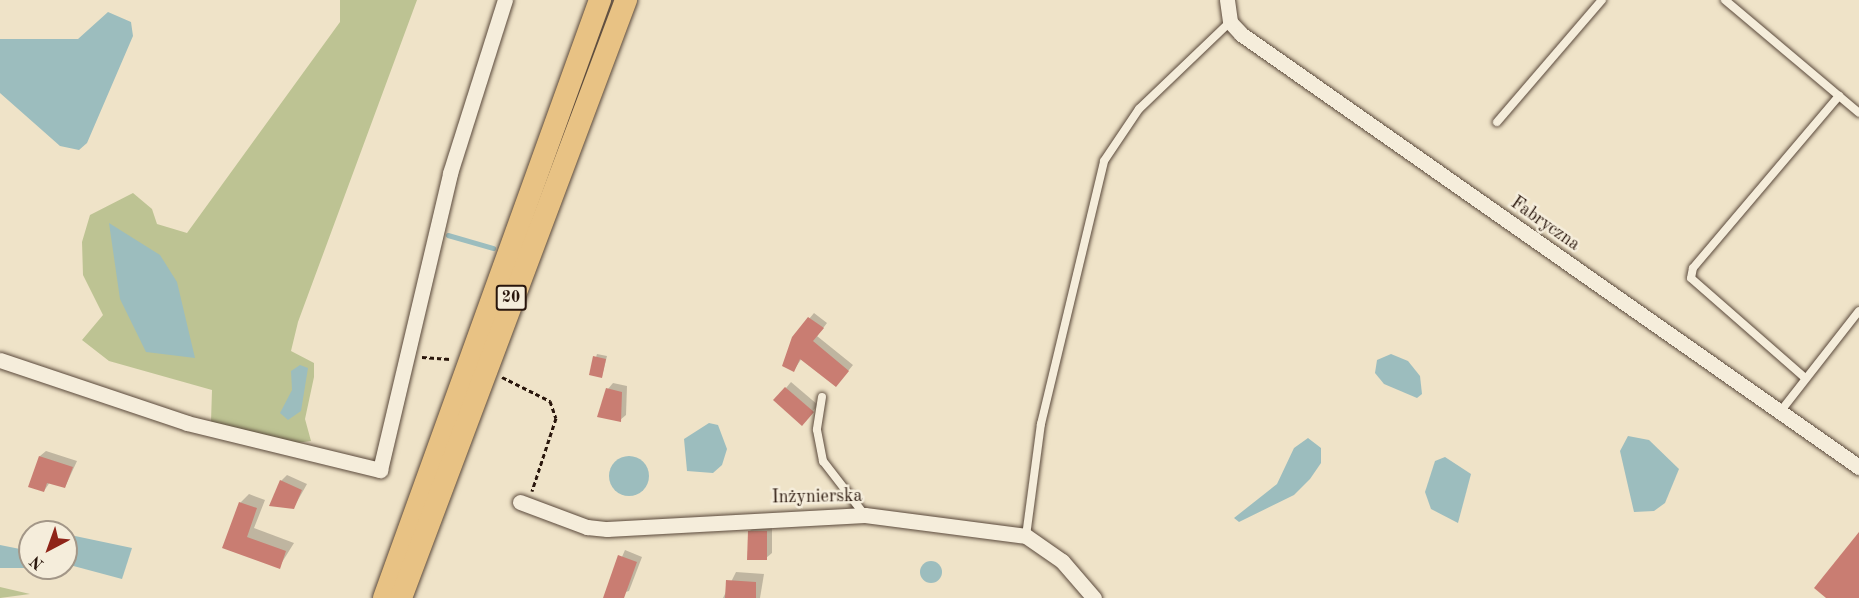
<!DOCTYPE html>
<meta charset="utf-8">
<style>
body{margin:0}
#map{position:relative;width:1859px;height:598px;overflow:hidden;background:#efe3c8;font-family:"Old Standard TT",serif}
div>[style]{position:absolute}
.green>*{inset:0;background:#bdc393}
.water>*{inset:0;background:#9cbdbe}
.round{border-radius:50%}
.shadow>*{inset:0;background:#0003}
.stream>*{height:4.5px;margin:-2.25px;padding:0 2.25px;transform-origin:2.25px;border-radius:2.25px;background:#9cbdbe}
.building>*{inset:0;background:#c97d72}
.path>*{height:3px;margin-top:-1.5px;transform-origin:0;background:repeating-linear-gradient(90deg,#29160c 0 4.5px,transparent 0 7.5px)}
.roads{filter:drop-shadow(0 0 2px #5a493b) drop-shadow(0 0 2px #5a493b)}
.service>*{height:8px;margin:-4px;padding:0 4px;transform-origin:4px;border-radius:4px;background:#f5eddb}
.minor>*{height:15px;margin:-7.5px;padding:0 7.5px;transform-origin:7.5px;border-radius:7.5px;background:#f5eddb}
.primary>*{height:22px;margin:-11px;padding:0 11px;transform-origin:11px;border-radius:11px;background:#e8c284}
span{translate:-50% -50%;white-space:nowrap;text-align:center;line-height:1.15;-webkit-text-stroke:5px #f5eddb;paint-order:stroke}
.shield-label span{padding:2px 4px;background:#f5eddb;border:2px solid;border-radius:4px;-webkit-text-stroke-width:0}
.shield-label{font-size:16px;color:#29160c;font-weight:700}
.street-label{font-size:18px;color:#29160c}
.north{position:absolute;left:18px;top:520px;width:60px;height:60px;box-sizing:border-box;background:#f5eddb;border:2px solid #a39788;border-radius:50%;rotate:221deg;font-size:16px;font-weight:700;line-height:24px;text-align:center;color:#29160c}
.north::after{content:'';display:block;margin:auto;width:21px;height:27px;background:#8f2418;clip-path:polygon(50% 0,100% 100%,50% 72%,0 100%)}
</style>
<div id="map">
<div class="green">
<i style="clip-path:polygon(340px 0,417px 0,298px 322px,291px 351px,314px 363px,314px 377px,305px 419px,311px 441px,296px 443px,211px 422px,212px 390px,109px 361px,82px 340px,103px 315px,83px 275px,82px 242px,90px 215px,133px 193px,152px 209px,157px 224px,187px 233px,340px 22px)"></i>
<i style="clip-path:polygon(0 587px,30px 594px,0 598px)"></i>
</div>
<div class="water">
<i style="clip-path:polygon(108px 12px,131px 22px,133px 36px,87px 143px,79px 150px,60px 146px,0 93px,0 39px,78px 39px)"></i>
<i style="clip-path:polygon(109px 223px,160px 255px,177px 282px,195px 358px,146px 352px,120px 299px)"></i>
<i style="clip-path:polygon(1391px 354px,1408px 361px,1420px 376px,1422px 394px,1417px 398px,1384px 384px,1375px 373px,1377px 360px)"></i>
<i style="clip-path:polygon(300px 365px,308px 368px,301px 411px,288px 420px,280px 413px,292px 390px,291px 371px)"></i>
<i style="clip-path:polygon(709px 423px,718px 425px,727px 449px,722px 465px,713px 473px,687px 471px,684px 439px)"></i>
<i style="clip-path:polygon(1628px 436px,1649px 440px,1679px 469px,1665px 503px,1654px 511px,1634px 512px,1620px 451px)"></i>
<i style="clip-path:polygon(1308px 438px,1321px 448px,1321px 463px,1310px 479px,1294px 495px,1239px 522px,1234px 518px,1277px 484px,1294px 448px)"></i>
<i class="round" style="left:609px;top:456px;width:40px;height:40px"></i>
<i style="clip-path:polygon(1445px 457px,1471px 474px,1458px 523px,1431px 509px,1425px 492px,1435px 461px)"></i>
<i style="clip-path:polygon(75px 536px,132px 548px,122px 579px,66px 564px,66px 542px)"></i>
<i style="clip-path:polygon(0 545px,30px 551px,32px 568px,0 568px)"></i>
<i class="round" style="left:920px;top:561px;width:22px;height:22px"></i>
</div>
<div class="shadow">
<i style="clip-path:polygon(814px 313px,827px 323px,817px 336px,853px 365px,840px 381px,802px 358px,794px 370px,794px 337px)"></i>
<i style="clip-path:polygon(597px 354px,607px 356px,602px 376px,591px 374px)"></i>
<i style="clip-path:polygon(791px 382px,818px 405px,807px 418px,786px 388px)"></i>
<i style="clip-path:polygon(613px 383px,627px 386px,626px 415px,620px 420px,608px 389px)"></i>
<i style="clip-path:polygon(46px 451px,77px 461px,65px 487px,50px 482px,44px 491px,40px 456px)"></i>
<i style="clip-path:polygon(287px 475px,307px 484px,294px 507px,281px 481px)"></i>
<i style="clip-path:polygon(249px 494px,265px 500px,254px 528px,294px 543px,279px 567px,224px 547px,240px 503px)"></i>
<i style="clip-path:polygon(755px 526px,772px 526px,772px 553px,766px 558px,749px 532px)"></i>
<i style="clip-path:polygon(625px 550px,642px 557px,629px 591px,604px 598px)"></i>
<i style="clip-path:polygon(736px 572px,764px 574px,760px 598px,723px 598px)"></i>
</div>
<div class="stream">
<i style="left:448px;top:235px;width:47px;rotate:16.1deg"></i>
</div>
<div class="building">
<i style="clip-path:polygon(808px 317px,824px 328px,813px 341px,849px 371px,836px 387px,800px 359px,794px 372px,782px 366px,792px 337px)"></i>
<i style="clip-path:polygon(593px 356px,606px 359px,602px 378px,589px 375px)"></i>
<i style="clip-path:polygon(785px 387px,814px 412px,802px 426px,773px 400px)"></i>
<i style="clip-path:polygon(606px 388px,622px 392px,621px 422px,597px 417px)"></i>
<i style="clip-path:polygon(39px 456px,73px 467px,65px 488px,47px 483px,44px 492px,28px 487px)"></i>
<i style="clip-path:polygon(280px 480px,302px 490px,294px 509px,269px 506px)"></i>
<i style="clip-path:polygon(239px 502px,257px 508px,247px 537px,286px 551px,280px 569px,222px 548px)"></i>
<i style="clip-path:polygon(748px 531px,767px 531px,767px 560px,747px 560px)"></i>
<i style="clip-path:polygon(1859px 532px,1859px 598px,1826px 598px,1814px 588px)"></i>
<i style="clip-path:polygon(618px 555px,637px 562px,624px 598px,603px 598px)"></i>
<i style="clip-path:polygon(726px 580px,756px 582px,756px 598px,725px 598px)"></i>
</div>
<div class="path">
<i style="left:422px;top:357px;width:28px;rotate:4deg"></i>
<i style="left:502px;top:377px;width:54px;rotate:26.6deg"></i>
<i style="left:550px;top:401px;width:18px;rotate:71deg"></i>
<i style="left:556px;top:418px;width:77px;rotate:108.2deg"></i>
</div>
<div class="roads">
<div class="service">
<i style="left:1725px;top:0;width:175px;rotate:40.1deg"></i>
<i style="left:1497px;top:122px;width:161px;rotate:-49.3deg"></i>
<i style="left:1804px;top:377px;width:150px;rotate:-138.8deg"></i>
<i style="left:1691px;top:278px;width:10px;rotate:-79deg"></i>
<i style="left:1693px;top:268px;width:226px;rotate:-49.7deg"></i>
<i style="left:822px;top:397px;width:33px;rotate:99deg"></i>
<i style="left:817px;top:430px;width:32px;rotate:79deg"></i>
<i style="left:823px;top:461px;width:67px;rotate:52.3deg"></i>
<i style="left:1780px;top:412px;width:128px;rotate:-52deg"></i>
<i style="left:1026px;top:536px;width:113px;rotate:-82.4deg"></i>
<i style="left:1041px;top:424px;width:270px;rotate:-76.5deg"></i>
<i style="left:1104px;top:161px;width:63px;rotate:-56.1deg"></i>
<i style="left:1139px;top:109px;width:126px;rotate:-43.7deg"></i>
</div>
<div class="minor">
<i style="left:1227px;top:0;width:22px;rotate:82deg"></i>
<i style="left:1230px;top:22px;width:16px;rotate:47deg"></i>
<i style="left:1241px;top:34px;width:755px;rotate:35.02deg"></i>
<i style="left:0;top:360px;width:197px;rotate:18.6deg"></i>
<i style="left:187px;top:423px;width:199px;rotate:13.7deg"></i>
<i style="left:380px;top:470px;width:305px;rotate:-76.7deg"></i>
<i style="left:450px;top:173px;width:182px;rotate:-72.4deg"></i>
<i style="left:520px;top:502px;width:72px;rotate:20.5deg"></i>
<i style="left:587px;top:527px;width:20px;rotate:6deg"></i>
<i style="left:607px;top:529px;width:258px;rotate:-3.1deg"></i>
<i style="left:865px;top:515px;width:162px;rotate:7.4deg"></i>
<i style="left:1026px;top:536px;width:44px;rotate:34.8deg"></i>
<i style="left:1062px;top:561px;width:49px;rotate:49.1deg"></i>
</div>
<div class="primary">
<i style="left:384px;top:598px;width:636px;rotate:-70.14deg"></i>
<i style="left:401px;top:598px;width:639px;rotate:-69.38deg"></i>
</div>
</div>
<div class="shield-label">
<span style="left:511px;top:298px">20</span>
</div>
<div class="street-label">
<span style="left:1545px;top:224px;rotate:35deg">Fabryczna</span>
<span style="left:817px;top:497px;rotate:-1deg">Inżynierska</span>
</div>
<div class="north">N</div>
</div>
